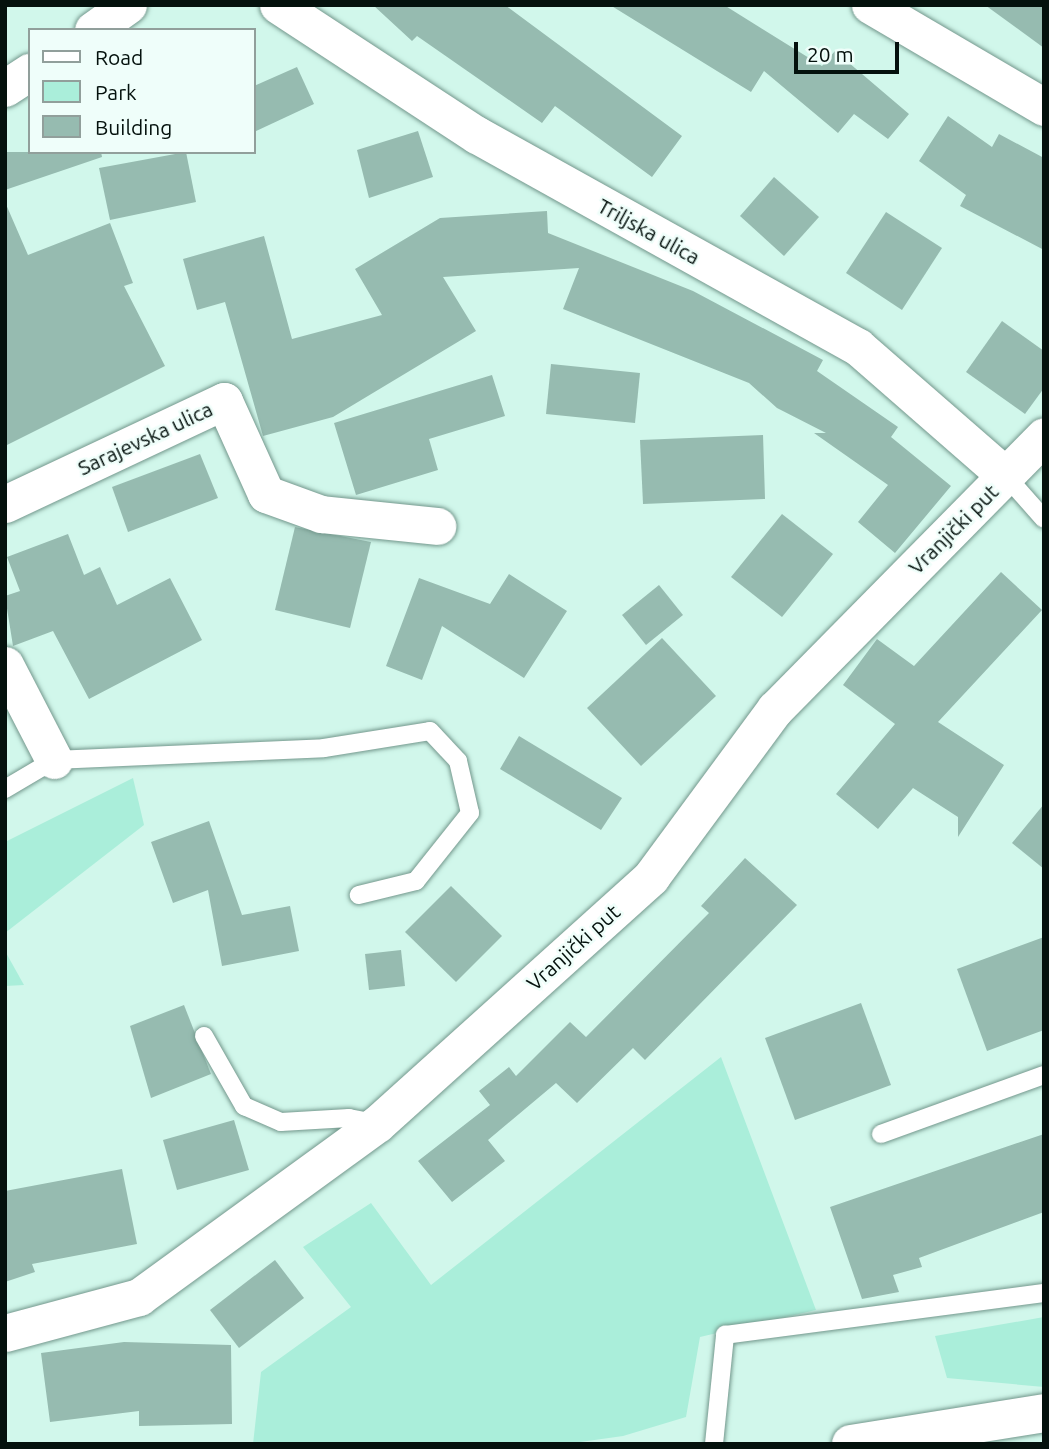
<!DOCTYPE html>
<meta charset="utf-8">
<style>
body{margin:0}
#map{position:relative;width:1049px;height:1449px;overflow:hidden;background:#d1f7eb;font-family:Ubuntu,sans-serif}
div>[style]{position:absolute}
.green>*{inset:0;background:#aaeeda}
.building>*{inset:0;background:#96bbb0}
.roads{filter:drop-shadow(0 0 2px #73978c) drop-shadow(0 0 2px #73978c)}
.lane>*{height:18px;margin:-9px;padding:0 9px;transform-origin:9px;border-radius:9px;background:#fff}
.street>*{height:37px;margin:-18.5px;padding:0 18.5px;transform-origin:18.5px;border-radius:18.5px;background:#fff}
.primary>*{height:38px;margin:-19px;padding:0 19px;transform-origin:19px;border-radius:19px;background:#fff}
span{translate:-50% -50%;white-space:nowrap;text-align:center;line-height:1.15;-webkit-text-stroke:5px #effefa;paint-order:stroke}
.street-label{font-size:21px;color:#04110d}
.frame{position:absolute;inset:0;border:7px solid #04110d;pointer-events:none}
.legend{position:absolute;left:28px;top:28px;width:228px;height:126px;box-sizing:border-box;background:#effefa;border:2px solid #919f9b;margin:0;padding:9px 12px;list-style:none;font-size:21px;color:#04110d}
.legend li{display:flex;align-items:center;gap:14px;height:35px}
.legend b{width:35px;border:2px solid #919f9b}
.scale{position:absolute;left:794px;top:42px;width:105px;height:32px;box-sizing:border-box;border:4px solid #04110d;border-top:0;padding-left:9px;font-size:21px;line-height:24px;white-space:nowrap;color:#04110d;-webkit-text-stroke:5px #effefa;paint-order:stroke}
</style>
<div id="map">
<div class="green">
<i style="clip-path:polygon(133px 778px,144px 825px,5px 933px,5px 842px)"></i>
<i style="clip-path:polygon(5px 951px,24px 985px,5px 986px)"></i>
<i style="clip-path:polygon(721px 1057px,816px 1310px,700px 1337px,686px 1417px,623px 1436px,566px 1444px,253px 1444px,261px 1372px,351px 1307px,303px 1247px,371px 1203px,431px 1285px)"></i>
<i style="clip-path:polygon(1044px 1317px,1044px 1387px,947px 1378px,935px 1336px)"></i>
</div>
<div class="building">
<i style="clip-path:polygon(373px 5px,505px 5px,682px 136px,652px 177px,555px 106px,542px 123px,417px 36px,412px 41px)"></i>
<i style="clip-path:polygon(610px 5px,724px 5px,822px 66px,835px 51px,909px 114px,888px 139px,854px 114px,838px 133px,764px 71px,751px 92px)"></i>
<i style="clip-path:polygon(985px 5px,1044px 5px,1044px 48px)"></i>
<i style="clip-path:polygon(297px 67px,314px 104px,254px 132px,254px 86px)"></i>
<i style="clip-path:polygon(948px 116px,992px 147px,999px 134px,1044px 158px,1044px 250px,960px 206px,966px 195px,919px 161px)"></i>
<i style="clip-path:polygon(418px 131px,433px 177px,369px 198px,357px 150px)"></i>
<i style="clip-path:polygon(5px 152px,101px 152px,102px 157px,5px 190px)"></i>
<i style="clip-path:polygon(186px 152px,196px 202px,110px 220px,99px 168px)"></i>
<i style="clip-path:polygon(774px 177px,819px 217px,784px 256px,740px 216px)"></i>
<i style="clip-path:polygon(5px 202px,28px 255px,110px 223px,133px 283px,124px 286px,165px 366px,5px 446px)"></i>
<i style="clip-path:polygon(547px 211px,548px 233px,693px 291px,823px 360px,817px 371px,898px 427px,891px 437px,951px 486px,895px 553px,858px 522px,888px 485px,814px 433px,826px 433px,777px 408px,749px 383px,563px 309px,579px 268px,443px 277px,476px 331px,333px 417px,263px 436px,225px 302px,197px 310px,183px 259px,264px 236px,292px 339px,382px 315px,355px 269px,440px 218px)"></i>
<i style="clip-path:polygon(886px 212px,942px 248px,902px 310px,846px 273px)"></i>
<i style="clip-path:polygon(1002px 321px,1044px 351px,1044px 388px,1025px 414px,966px 372px)"></i>
<i style="clip-path:polygon(551px 364px,640px 373px,635px 423px,546px 414px)"></i>
<i style="clip-path:polygon(492px 375px,505px 416px,429px 439px,438px 470px,356px 495px,334px 423px)"></i>
<i style="clip-path:polygon(763px 435px,765px 499px,643px 504px,640px 440px)"></i>
<i style="clip-path:polygon(200px 454px,218px 498px,128px 532px,112px 487px)"></i>
<i style="clip-path:polygon(782px 514px,833px 554px,782px 617px,731px 577px)"></i>
<i style="clip-path:polygon(295px 527px,371px 542px,350px 628px,275px 610px)"></i>
<i style="clip-path:polygon(68px 534px,84px 575px,100px 567px,117px 605px,170px 578px,202px 640px,89px 699px,53px 631px,13px 646px,5px 596px,20px 591px,7px 557px)"></i>
<i style="clip-path:polygon(1001px 572px,1042px 610px,938px 722px,1004px 765px,958px 837px,958px 817px,913px 788px,878px 829px,836px 794px,895px 724px,843px 685px,877px 639px,914px 666px)"></i>
<i style="clip-path:polygon(509px 574px,567px 611px,524px 678px,442px 626px,422px 680px,386px 666px,419px 578px,490px 604px)"></i>
<i style="clip-path:polygon(659px 585px,683px 615px,646px 645px,622px 615px)"></i>
<i style="clip-path:polygon(662px 638px,716px 696px,641px 766px,587px 708px)"></i>
<i style="clip-path:polygon(519px 736px,622px 798px,601px 830px,500px 769px)"></i>
<i style="clip-path:polygon(1044px 804px,1044px 869px,1012px 843px)"></i>
<i style="clip-path:polygon(209px 821px,242px 915px,290px 906px,299px 951px,222px 966px,208px 890px,173px 903px,151px 842px)"></i>
<i style="clip-path:polygon(745px 858px,797px 905px,645px 1060px,633px 1048px,577px 1103px,556px 1083px,488px 1140px,505px 1161px,452px 1202px,418px 1161px,490px 1105px,479px 1091px,509px 1067px,516px 1076px,570px 1022px,586px 1037px,709px 913px,701px 906px)"></i>
<i style="clip-path:polygon(451px 886px,502px 936px,456px 982px,405px 932px)"></i>
<i style="clip-path:polygon(1044px 937px,1044px 1030px,987px 1051px,957px 969px)"></i>
<i style="clip-path:polygon(401px 950px,405px 986px,369px 990px,365px 954px)"></i>
<i style="clip-path:polygon(861px 1003px,891px 1085px,795px 1120px,765px 1038px)"></i>
<i style="clip-path:polygon(184px 1005px,211px 1074px,151px 1098px,130px 1026px)"></i>
<i style="clip-path:polygon(234px 1120px,249px 1170px,177px 1190px,163px 1140px)"></i>
<i style="clip-path:polygon(1044px 1134px,1044px 1212px,919px 1258px,922px 1267px,893px 1275px,899px 1292px,862px 1299px,830px 1207px)"></i>
<i style="clip-path:polygon(122px 1169px,137px 1244px,32px 1264px,35px 1272px,5px 1282px,5px 1191px)"></i>
<i style="clip-path:polygon(275px 1260px,304px 1298px,239px 1348px,210px 1310px)"></i>
<i style="clip-path:polygon(124px 1342px,231px 1345px,232px 1424px,139px 1426px,139px 1411px,50px 1422px,41px 1353px)"></i>
</div>
<div class="roads">
<div class="lane">
<i style="left:1006px;top:476px;width:57px;rotate:48.5deg"></i>
<i style="left:5px;top:789px;width:57px;rotate:-30.6deg"></i>
<i style="left:54px;top:760px;width:270px;rotate:-2.5deg"></i>
<i style="left:324px;top:748px;width:107px;rotate:-9.1deg"></i>
<i style="left:430px;top:731px;width:41px;rotate:47deg"></i>
<i style="left:458px;top:761px;width:53px;rotate:77deg"></i>
<i style="left:470px;top:813px;width:87px;rotate:128.5deg"></i>
<i style="left:416px;top:881px;width:59px;rotate:166.2deg"></i>
<i style="left:204px;top:1036px;width:81px;rotate:60.3deg"></i>
<i style="left:244px;top:1106px;width:40px;rotate:23.4deg"></i>
<i style="left:281px;top:1122px;width:68px;rotate:-3.4deg"></i>
<i style="left:349px;top:1118px;width:25px;rotate:11deg"></i>
<i style="left:881px;top:1134px;width:173px;rotate:-19.9deg"></i>
<i style="left:714px;top:1444px;width:110px;rotate:-84.2deg"></i>
<i style="left:725px;top:1335px;width:322px;rotate:-7.5deg"></i>
</div>
<div class="street">
<i style="left:278px;top:5px;width:238px;rotate:33.2deg"></i>
<i style="left:477px;top:135px;width:436px;rotate:29.1deg"></i>
<i style="left:858px;top:347px;width:196px;rotate:41.1deg"></i>
<i style="left:870px;top:5px;width:202px;rotate:30.4deg"></i>
<i style="left:93px;top:30px;width:43px;rotate:-35.5deg"></i>
<i style="left:5px;top:88px;width:30px;rotate:-33deg"></i>
<i style="left:5px;top:504px;width:242px;rotate:-25.2deg"></i>
<i style="left:224px;top:401px;width:102px;rotate:65.7deg"></i>
<i style="left:266px;top:494px;width:59px;rotate:20deg"></i>
<i style="left:321px;top:514px;width:117px;rotate:5.9deg"></i>
<i style="left:5px;top:665px;width:107px;rotate:62.7deg"></i>
<i style="left:5px;top:1333px;width:139px;rotate:-15deg"></i>
<i style="left:139px;top:1297px;width:294px;rotate:-36deg"></i>
<i style="left:377px;top:1124px;width:369px;rotate:-42deg"></i>
<i style="left:651px;top:877px;width:209px;rotate:-53.6deg"></i>
<i style="left:775px;top:709px;width:383px;rotate:-45.4deg"></i>
</div>
<div class="primary">
<i style="left:851px;top:1444px;width:195px;rotate:-9.1deg"></i>
</div>
</div>
<div class="street-label">
<span style="left:649px;top:231px;rotate:29deg">Triljska ulica</span>
<span style="left:145px;top:438px;rotate:-25deg">Sarajevska ulica</span>
<span style="left:953px;top:529px;rotate:-45deg">Vranjički put</span>
<span style="left:573px;top:947px;rotate:-42deg">Vranjički put</span>
</div>
<div class="frame"></div>
<ul class="legend">
<li><b style="height:9px;background:#fff"></b>Road</li>
<li><b style="height:19px;background:#aaeeda"></b>Park</li>
<li><b style="height:19px;background:#96bbb0"></b>Building</li>
</ul>
<div class="scale">20 m</div>
</div>
